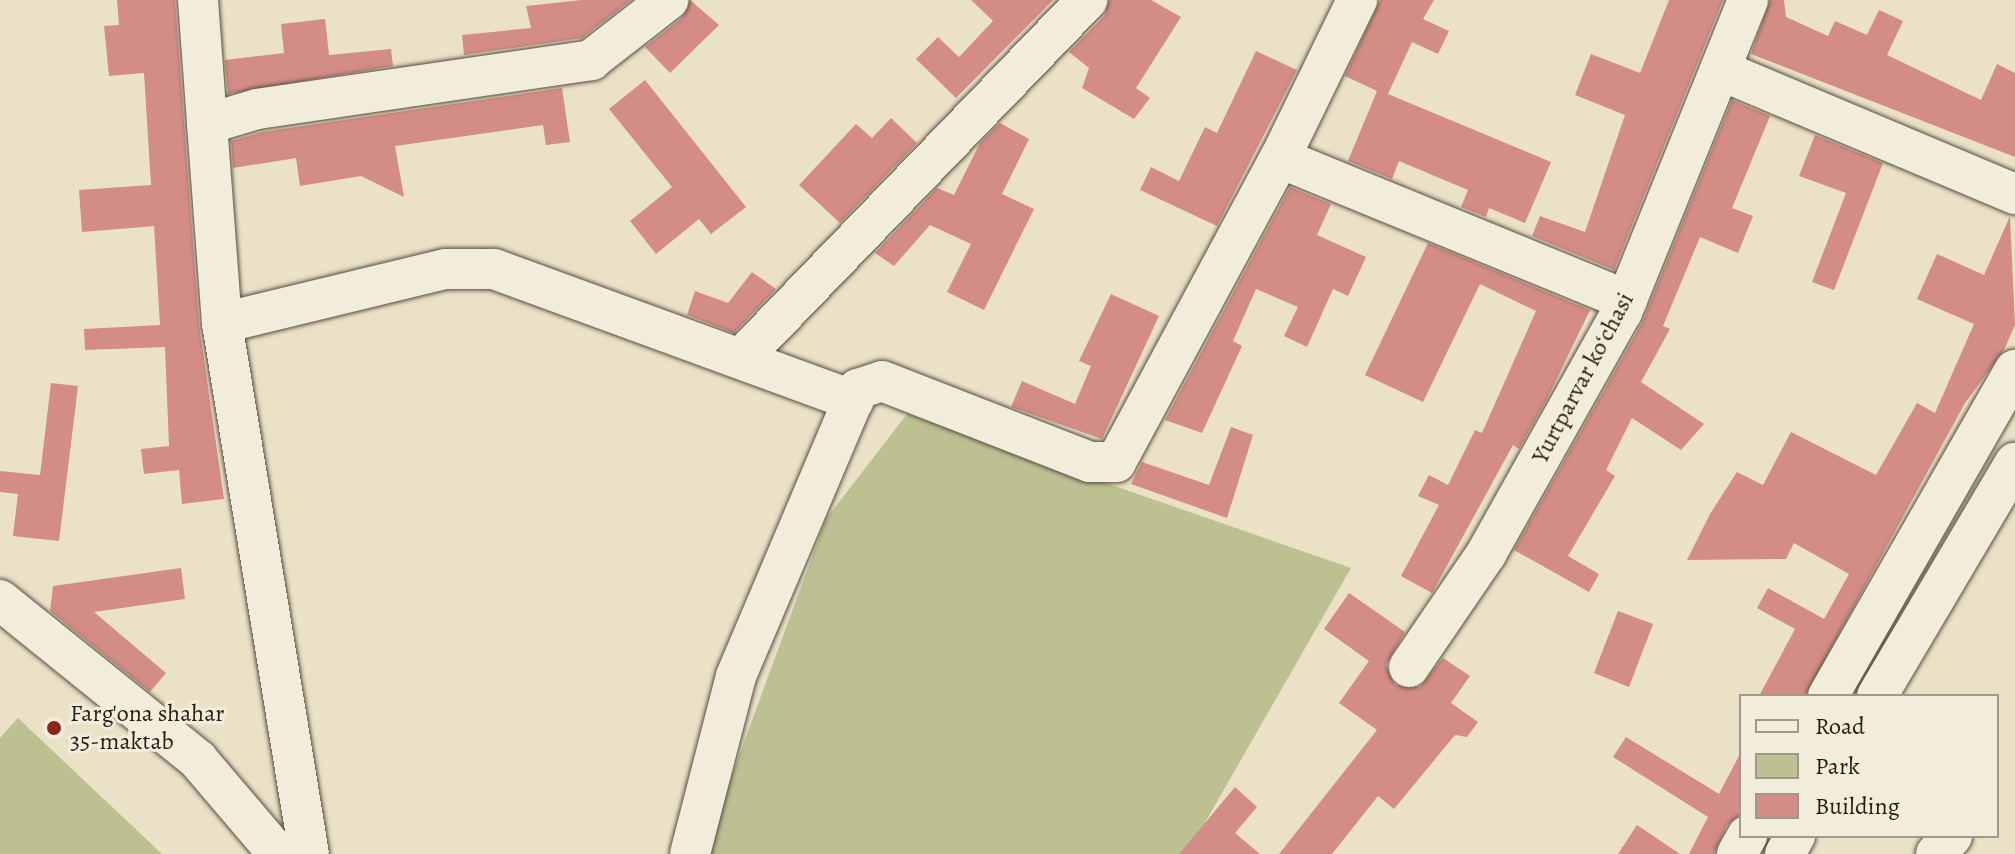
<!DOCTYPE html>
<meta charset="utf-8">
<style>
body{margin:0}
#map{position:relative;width:2015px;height:854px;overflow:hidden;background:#ebe1c7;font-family:Alegreya,serif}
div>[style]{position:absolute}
.green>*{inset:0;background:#bdc192}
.building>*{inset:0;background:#d48c86}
.roads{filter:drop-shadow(0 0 2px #574e41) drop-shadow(0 0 2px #574e41)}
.minor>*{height:40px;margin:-20px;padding:0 20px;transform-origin:20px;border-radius:20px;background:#f2ecdb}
.dots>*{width:22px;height:22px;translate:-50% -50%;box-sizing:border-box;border:4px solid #f2ecdb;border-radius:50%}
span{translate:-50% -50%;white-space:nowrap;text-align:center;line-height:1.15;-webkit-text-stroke:6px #f2ecdb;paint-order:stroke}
.street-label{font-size:24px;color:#261d14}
.poi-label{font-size:24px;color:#261d14}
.left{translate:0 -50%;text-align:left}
.legend{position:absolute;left:1739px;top:694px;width:260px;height:144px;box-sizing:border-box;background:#f2ecdb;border:2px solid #a0998b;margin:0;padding:10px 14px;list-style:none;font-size:24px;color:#261d14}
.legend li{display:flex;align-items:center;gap:16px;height:40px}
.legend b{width:40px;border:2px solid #a0998b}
</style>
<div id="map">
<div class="green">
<i style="clip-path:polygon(907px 414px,1351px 568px,1187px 854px,703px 854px,826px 519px)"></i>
<i style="clip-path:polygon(18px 718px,162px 854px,0 854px,0 738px)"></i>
</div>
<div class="building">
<i style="clip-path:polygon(117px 0,175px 0,199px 325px,224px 499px,182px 504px,179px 470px,144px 474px,141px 449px,169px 446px,165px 347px,85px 350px,84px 329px,160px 325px,154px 226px,82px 232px,79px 190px,151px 185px,144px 73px,109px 76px,104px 26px,119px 25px)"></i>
<i style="clip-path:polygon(582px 0,631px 0,582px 38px,464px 55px,462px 35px,531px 28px,526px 6px)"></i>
<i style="clip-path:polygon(690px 0,719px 25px,670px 73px,645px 47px,682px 18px)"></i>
<i style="clip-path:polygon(971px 0,1053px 0,956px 98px,916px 59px,938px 37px,959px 57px,993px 21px)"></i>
<i style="clip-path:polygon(1109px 0,1151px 0,1181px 17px,1136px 88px,1150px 98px,1134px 119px,1082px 88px,1089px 68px,1069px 52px,1104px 16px)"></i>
<i style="clip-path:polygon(1380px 0,1434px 0,1423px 19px,1449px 31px,1438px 54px,1412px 42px,1388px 94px,1551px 162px,1525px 223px,1489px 208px,1486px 217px,1461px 207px,1468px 190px,1399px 161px,1392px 179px,1348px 161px,1377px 91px,1345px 76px)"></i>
<i style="clip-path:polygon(1669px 0,1723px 0,1614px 270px,1532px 236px,1540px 216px,1585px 232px,1625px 115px,1575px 95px,1591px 54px,1640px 73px)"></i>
<i style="clip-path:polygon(1770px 0,1784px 0,1786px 17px,1828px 36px,1835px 21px,1867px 35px,1879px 10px,1903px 21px,1887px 55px,1981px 100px,1997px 64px,2015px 73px,2015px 157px,1751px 54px)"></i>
<i style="clip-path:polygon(325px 19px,329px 55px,391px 49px,393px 66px,228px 94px,225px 60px,284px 53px,281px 24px)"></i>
<i style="clip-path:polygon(1256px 51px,1297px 70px,1217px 226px,1140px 190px,1151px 167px,1179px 181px,1205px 127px,1217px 133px)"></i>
<i style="clip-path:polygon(645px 80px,746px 207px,711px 234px,699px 219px,656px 254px,630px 221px,672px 187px,609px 109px)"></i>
<i style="clip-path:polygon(562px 88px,570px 142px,546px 145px,543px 125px,395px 146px,404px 197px,361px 176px,300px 186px,296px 158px,233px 168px,231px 141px,262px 132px)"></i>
<i style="clip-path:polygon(1732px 100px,1770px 116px,1732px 208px,1753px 216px,1738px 253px,1700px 237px,1663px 326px,1670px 329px,1641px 382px,1704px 424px,1681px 450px,1632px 418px,1606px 470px,1615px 476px,1568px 556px,1599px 574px,1589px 592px,1514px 550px,1642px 323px)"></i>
<i style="clip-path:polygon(891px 118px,917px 143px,840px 223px,799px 185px,856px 124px,872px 138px)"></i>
<i style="clip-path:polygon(1000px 123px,1029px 139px,1002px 194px,1034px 209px,984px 310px,947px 292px,971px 244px,930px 225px,894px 266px,875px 253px,937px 188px,954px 195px,980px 143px)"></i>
<i style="clip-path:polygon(1815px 135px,1883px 163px,1834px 290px,1812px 282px,1846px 193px,1799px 176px)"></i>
<i style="clip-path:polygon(1290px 187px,1331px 204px,1317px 235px,1366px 257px,1348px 296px,1333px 289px,1307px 347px,1284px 336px,1298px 307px,1256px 289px,1233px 341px,1242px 346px,1202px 433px,1165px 420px)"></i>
<i style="clip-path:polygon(2010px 216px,2015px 325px,2004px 350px,1965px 403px,1805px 696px,1759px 696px,1795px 629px,1757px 608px,1768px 588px,1824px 619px,1849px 574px,1794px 543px,1786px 559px,1687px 560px,1710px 514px,1737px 472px,1763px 485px,1791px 432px,1876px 475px,1917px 403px,1935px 413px,1974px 324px,1917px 299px,1937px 254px,1984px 275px)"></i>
<i style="clip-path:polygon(1428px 243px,1590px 310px,1547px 399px,1519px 449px,1513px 445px,1432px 593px,1401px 576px,1439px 505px,1418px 496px,1429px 475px,1448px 485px,1475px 430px,1482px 433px,1536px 311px,1480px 284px,1423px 402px,1365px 375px)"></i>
<i style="clip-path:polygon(752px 272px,776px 289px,734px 333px,687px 315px,695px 291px,728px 303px)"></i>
<i style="clip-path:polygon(1111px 294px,1159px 316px,1102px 439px,1011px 407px,1022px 381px,1075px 404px,1091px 366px,1079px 361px)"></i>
<i style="clip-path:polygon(51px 383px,78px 386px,59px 541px,13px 536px,18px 494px,0 492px,0 471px,40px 475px)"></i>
<i style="clip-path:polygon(1231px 427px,1253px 435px,1227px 518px,1131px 484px,1142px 462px,1209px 485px)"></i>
<i style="clip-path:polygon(181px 568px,185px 599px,94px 612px,166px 673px,150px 692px,50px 611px,53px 586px)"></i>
<i style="clip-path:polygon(1349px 593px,1405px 632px,1386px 665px,1395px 685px,1420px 687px,1443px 658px,1470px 676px,1451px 703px,1478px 722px,1467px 737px,1455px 735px,1394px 809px,1378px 796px,1332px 854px,1279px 854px,1377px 730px,1339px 703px,1369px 661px,1324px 629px)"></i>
<i style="clip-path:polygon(1618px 611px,1653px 624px,1629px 687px,1594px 673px)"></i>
<i style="clip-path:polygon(1626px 737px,1719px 794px,1741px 752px,1741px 814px,1727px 825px,1714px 854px,1689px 854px,1708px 817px,1613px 757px)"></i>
<i style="clip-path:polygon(1235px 787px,1257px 807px,1235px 833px,1260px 854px,1179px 854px)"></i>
<i style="clip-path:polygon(1637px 825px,1680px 854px,1618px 854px)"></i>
</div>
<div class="roads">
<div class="minor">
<i style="left:198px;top:0;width:124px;rotate:85.8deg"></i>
<i style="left:207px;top:124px;width:52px;rotate:-16.7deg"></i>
<i style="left:257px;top:109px;width:338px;rotate:-8.3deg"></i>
<i style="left:591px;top:60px;width:98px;rotate:-37.9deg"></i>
<i style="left:1720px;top:70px;width:320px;rotate:22.8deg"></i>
<i style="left:207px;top:124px;width:200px;rotate:85.7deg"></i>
<i style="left:222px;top:323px;width:538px;rotate:80.7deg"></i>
<i style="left:1280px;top:158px;width:176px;rotate:-64deg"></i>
<i style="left:222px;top:323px;width:230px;rotate:-13.6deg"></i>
<i style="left:446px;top:269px;width:48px"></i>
<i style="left:494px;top:269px;width:383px;rotate:20.1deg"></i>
<i style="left:751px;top:348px;width:484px;rotate:-46deg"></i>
<i style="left:0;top:600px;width:255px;rotate:38.9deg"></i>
<i style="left:198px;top:760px;width:123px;rotate:49.6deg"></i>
<i style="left:1409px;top:667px;width:137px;rotate:-55.7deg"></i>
<i style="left:1486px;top:554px;width:278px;rotate:-60.7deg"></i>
<i style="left:1622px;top:312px;width:336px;rotate:-68deg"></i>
<i style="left:1828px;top:696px;width:376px;rotate:-60.2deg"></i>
<i style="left:1877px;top:696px;width:271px;rotate:-59.4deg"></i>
<i style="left:690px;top:854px;width:184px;rotate:-75.5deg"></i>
<i style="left:736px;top:676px;width:312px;rotate:-67deg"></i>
<i style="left:858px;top:389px;width:25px;rotate:-18deg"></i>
<i style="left:882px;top:381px;width:223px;rotate:21.3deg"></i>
<i style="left:1090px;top:462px;width:26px"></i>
<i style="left:1116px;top:462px;width:345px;rotate:-61.7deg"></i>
<i style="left:1280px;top:158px;width:375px;rotate:22.3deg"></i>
<i style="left:1737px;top:854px;width:21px;rotate:-61deg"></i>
<i style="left:1785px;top:854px;width:21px;rotate:-61deg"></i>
<i style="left:1936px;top:854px;width:24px;rotate:-48deg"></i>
</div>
</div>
<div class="dots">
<i style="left:54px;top:728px;background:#8f2418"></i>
</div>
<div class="street-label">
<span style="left:1583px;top:378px;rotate:-62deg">Yurtparvar koʻchasi</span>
</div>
<div class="poi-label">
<span class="left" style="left:70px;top:728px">Farg'ona shahar<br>35-maktab</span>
</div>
<ul class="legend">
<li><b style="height:10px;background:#f2ecdb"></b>Road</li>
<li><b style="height:22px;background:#bdc192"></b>Park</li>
<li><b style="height:22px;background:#d48c86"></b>Building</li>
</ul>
</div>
